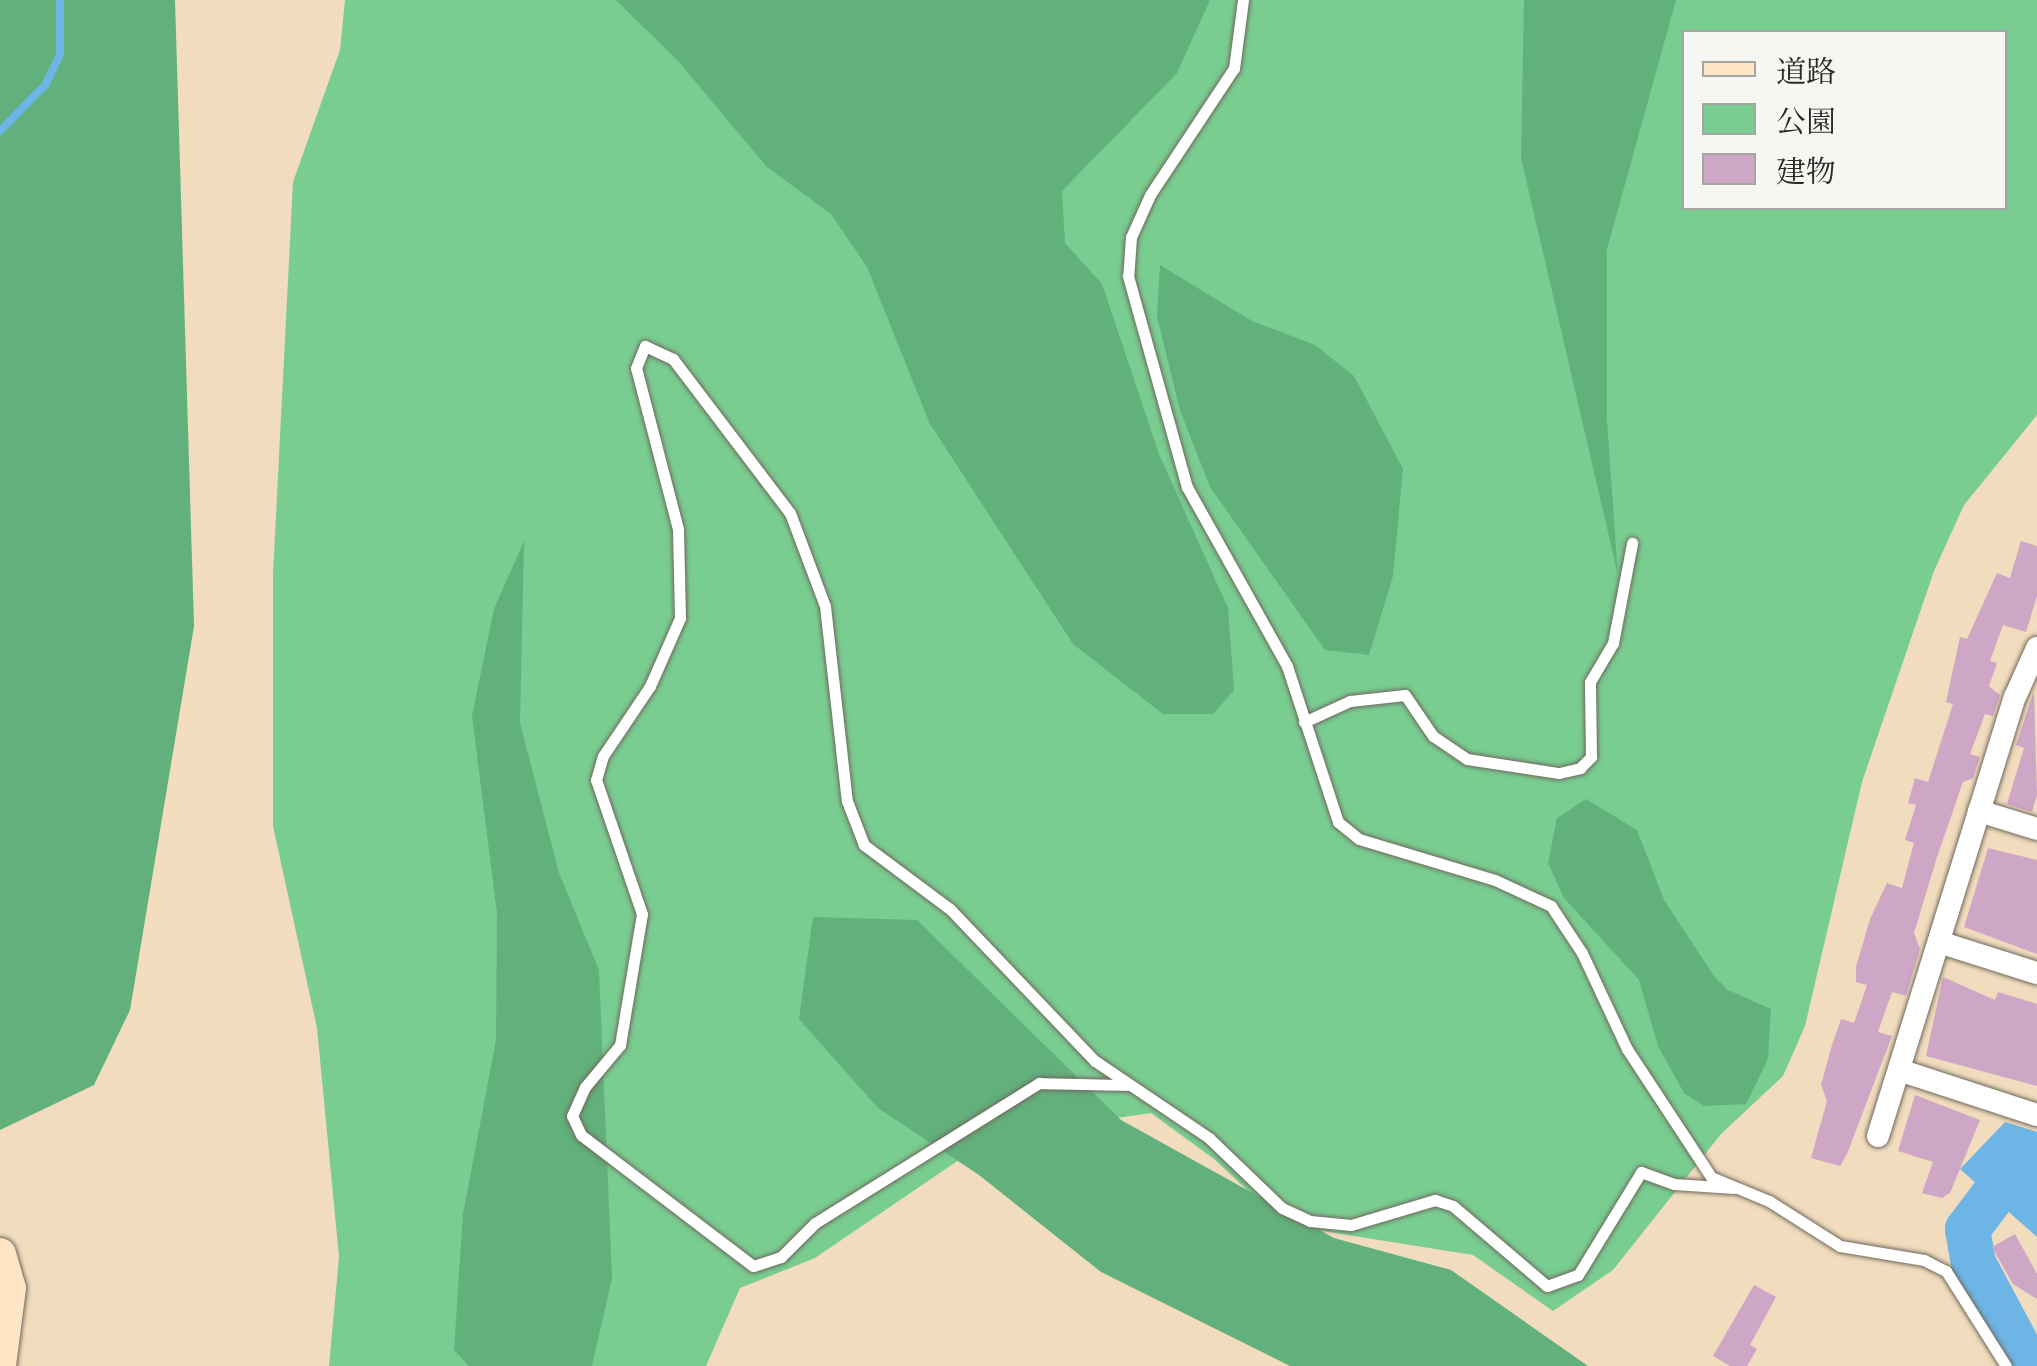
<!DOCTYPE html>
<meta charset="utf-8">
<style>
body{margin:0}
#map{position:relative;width:2037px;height:1366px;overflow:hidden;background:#f1dcbd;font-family:"IM FELL Great Primer","Noto Serif JP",serif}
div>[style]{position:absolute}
.green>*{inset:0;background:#79cd91}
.forest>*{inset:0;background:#62b07b}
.water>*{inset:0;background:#6db5e5}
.stream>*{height:8px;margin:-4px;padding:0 4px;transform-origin:4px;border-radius:4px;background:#6db5e5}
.river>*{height:45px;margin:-22.5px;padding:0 22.5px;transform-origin:22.5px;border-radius:22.5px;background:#6db5e5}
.building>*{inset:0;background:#cea6c6}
.roads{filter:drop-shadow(0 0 2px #70695e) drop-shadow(0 0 2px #70695e)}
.lane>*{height:11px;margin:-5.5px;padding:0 5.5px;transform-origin:5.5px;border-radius:5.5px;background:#fff}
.street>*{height:22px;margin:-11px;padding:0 11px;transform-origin:11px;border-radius:11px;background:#fff}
.secondary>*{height:32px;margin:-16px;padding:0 16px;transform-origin:16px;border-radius:16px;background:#fde5c5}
span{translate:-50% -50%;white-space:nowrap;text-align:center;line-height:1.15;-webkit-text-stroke:8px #f6f6f2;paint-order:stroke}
.legend{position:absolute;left:1682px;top:30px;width:325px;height:180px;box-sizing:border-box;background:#f6f6f2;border:2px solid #a5a5a2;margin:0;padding:12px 18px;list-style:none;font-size:30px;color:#2b2b2b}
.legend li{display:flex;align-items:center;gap:20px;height:50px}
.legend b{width:50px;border:2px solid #a5a5a2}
</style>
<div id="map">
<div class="green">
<i style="clip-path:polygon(evenodd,345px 0,2037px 0,2037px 415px,1964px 505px,1934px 571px,1862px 782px,1805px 1026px,1783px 1076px,1721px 1134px,1613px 1270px,1553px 1311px,1473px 1255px,1285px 1225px,1214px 1159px,1151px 1113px,994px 1136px,815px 1258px,740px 1288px,706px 1366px,329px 1366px,339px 1257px,317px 1028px,273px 826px,273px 574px,293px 182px,340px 50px,345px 0,1684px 32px,2004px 32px,2004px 208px,1684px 208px,1684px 32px)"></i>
</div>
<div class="forest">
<i style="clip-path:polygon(0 0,175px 0,194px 626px,130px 1010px,94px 1085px,0 1130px)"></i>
<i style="clip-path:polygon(616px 0,1210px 0,1177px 73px,1062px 191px,1065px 243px,1102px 284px,1159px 454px,1228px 608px,1234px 690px,1213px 714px,1163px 714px,1073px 644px,930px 424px,867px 267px,831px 214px,767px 167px,679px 62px)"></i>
<i style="clip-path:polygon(1524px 0,1676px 0,1607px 249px,1607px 422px,1618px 575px,1521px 158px)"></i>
<i style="clip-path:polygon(1160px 265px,1252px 321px,1315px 345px,1354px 376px,1403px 469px,1393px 576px,1369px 655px,1325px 650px,1210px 487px,1180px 410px,1157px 317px)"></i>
<i style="clip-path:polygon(524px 541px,520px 723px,559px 873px,599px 970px,612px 1278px,592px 1366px,469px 1366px,454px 1350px,463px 1214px,496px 1040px,497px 913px,472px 716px,494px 609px)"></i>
<i style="clip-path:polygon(1586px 799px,1637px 830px,1664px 900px,1714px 976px,1728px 990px,1771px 1009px,1768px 1059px,1746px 1104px,1704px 1106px,1684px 1093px,1658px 1046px,1639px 980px,1564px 898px,1548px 863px,1557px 818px)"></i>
<i style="clip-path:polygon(813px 917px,917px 920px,1121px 1120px,1334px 1238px,1451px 1270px,1588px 1366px,1290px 1366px,1101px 1272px,979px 1175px,878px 1108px,799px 1019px)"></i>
</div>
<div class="water">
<i style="clip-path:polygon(2005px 1122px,2037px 1132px,2037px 1237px,1960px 1169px)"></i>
</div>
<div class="stream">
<i style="left:0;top:131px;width:66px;rotate:-45.6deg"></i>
<i style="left:46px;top:84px;width:33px;rotate:-65deg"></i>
<i style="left:60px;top:54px;width:54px;rotate:-90deg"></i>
</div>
<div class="river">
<i style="left:1991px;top:1197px;width:40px;rotate:127deg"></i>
<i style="left:1967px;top:1229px;width:35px;rotate:80deg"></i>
<i style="left:1973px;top:1263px;width:117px;rotate:61.9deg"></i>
</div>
<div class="building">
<i style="clip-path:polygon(2021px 541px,2037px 546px,2037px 596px,2026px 632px,2003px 625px,1990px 661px,1997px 663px,1989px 686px,2000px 695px,1993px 716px,1985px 714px,1970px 754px,1980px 757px,1973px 778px,1963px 782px,1937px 857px,1914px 933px,1920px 949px,1906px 996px,1892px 992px,1878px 1032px,1892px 1036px,1847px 1154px,1840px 1166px,1811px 1158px,1827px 1101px,1821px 1085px,1832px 1045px,1841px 1019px,1854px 1023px,1867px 985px,1856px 982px,1856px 967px,1870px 919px,1887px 883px,1902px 888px,1914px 843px,1905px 840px,1916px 805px,1908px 803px,1915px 778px,1928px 782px,1953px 704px,1946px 702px,1960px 637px,1967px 639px,1997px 573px,2010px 578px)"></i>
<i style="clip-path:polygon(2034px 691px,2037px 795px,2032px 812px,2007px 804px,2024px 748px,2016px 745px)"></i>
<i style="clip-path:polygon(1988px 848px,2037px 860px,2037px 954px,1964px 927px)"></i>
<i style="clip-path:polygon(1943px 977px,1995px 1000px,1998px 992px,2037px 1004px,2037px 1086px,1926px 1056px)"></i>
<i style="clip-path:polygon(1915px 1095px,1980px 1120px,1950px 1193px,1942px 1198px,1922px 1193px,1933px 1162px,1898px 1151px)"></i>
<i style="clip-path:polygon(2015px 1234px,2037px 1274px,2037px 1299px,2013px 1284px,1992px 1247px)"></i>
<i style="clip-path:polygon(1754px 1285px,1776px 1297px,1750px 1345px,1757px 1349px,1747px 1366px,1730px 1366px,1713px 1356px)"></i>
</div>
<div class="roads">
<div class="lane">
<i style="left:1243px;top:0;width:69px;rotate:97.5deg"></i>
<i style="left:1234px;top:68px;width:152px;rotate:123.5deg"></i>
<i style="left:1150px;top:195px;width:46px;rotate:114.3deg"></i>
<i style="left:1131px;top:237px;width:39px;rotate:94deg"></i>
<i style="left:1128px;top:276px;width:219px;rotate:74.4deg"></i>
<i style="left:1187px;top:487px;width:205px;rotate:60.8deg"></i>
<i style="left:1287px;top:666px;width:164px;rotate:71.9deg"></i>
<i style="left:1338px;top:822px;width:27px;rotate:39deg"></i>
<i style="left:1359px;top:839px;width:142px;rotate:16.8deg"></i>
<i style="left:1495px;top:880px;width:62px;rotate:24.9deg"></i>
<i style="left:1551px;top:906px;width:56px;rotate:56.6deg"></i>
<i style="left:1582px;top:953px;width:106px;rotate:64.9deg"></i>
<i style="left:1627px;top:1049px;width:153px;rotate:56.7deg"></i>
<i style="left:1711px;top:1177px;width:63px;rotate:22.5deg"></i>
<i style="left:1769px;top:1201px;width:84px;rotate:32.4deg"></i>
<i style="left:1840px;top:1246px;width:85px;rotate:9.5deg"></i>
<i style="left:1924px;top:1260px;width:25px;rotate:27deg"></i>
<i style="left:1946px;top:1271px;width:112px;rotate:57.7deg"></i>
<i style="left:1304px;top:722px;width:51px;rotate:-24.5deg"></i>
<i style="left:1350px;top:701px;width:55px;rotate:-6.2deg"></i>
<i style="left:1405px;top:695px;width:50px;rotate:55.7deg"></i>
<i style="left:1433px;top:736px;width:41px;rotate:34.1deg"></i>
<i style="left:1467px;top:759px;width:93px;rotate:8.7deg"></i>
<i style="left:1559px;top:773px;width:22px;rotate:-13deg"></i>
<i style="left:1580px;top:768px;width:16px;rotate:-45deg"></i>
<i style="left:1591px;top:757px;width:75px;rotate:-90.8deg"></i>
<i style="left:1590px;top:682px;width:45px;rotate:-59.5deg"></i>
<i style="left:1613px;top:643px;width:102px;rotate:-79.2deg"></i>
<i style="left:1127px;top:1085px;width:88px;rotate:-178.7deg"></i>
<i style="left:1039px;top:1083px;width:264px;rotate:148deg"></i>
<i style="left:815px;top:1223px;width:48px;rotate:135deg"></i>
<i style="left:781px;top:1257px;width:29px;rotate:162deg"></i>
<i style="left:753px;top:1266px;width:216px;rotate:-142.7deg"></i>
<i style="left:581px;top:1135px;width:21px;rotate:-115deg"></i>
<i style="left:572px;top:1116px;width:32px;rotate:-66deg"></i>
<i style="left:585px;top:1087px;width:55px;rotate:-50.2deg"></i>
<i style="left:620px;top:1045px;width:133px;rotate:-80.5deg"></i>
<i style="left:642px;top:914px;width:142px;rotate:-108.9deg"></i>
<i style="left:596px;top:780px;width:25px;rotate:-74deg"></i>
<i style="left:603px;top:756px;width:84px;rotate:-56.1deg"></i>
<i style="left:650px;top:686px;width:74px;rotate:-66.2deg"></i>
<i style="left:680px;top:618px;width:89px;rotate:-91.3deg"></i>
<i style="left:678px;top:529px;width:166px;rotate:-104.6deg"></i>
<i style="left:636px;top:368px;width:24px;rotate:-68deg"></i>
<i style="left:645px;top:346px;width:31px;rotate:25deg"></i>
<i style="left:673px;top:359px;width:193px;rotate:52.8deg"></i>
<i style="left:790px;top:513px;width:99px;rotate:69.4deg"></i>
<i style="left:825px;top:606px;width:196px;rotate:83.6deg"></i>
<i style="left:847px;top:801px;width:47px;rotate:68.9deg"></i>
<i style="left:864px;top:845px;width:107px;rotate:36.7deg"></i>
<i style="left:950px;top:909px;width:210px;rotate:46.4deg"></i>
<i style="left:1095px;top:1061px;width:138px;rotate:34deg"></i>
<i style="left:1209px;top:1138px;width:101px;rotate:43.8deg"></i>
<i style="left:1282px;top:1208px;width:31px;rotate:25deg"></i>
<i style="left:1310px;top:1221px;width:41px;rotate:5.6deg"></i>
<i style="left:1351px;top:1225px;width:88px;rotate:-16.6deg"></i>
<i style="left:1435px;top:1200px;width:19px;rotate:18deg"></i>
<i style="left:1453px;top:1206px;width:123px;rotate:40.4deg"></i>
<i style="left:1547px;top:1286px;width:33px;rotate:-20deg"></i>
<i style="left:1578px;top:1275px;width:121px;rotate:-58.5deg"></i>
<i style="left:1641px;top:1172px;width:35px;rotate:20deg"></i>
<i style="left:1674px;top:1184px;width:60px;rotate:3.8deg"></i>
</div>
<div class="street">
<i style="left:1979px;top:811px;width:61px;rotate:17.2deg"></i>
<i style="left:1939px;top:942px;width:103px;rotate:17.6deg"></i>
<i style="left:1899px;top:1070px;width:145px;rotate:18.1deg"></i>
<i style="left:1878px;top:1136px;width:460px;rotate:-72.7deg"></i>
<i style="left:2015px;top:697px;width:54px;rotate:-65.8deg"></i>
</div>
<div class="secondary">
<i style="left:0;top:1254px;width:35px;rotate:74deg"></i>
<i style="left:10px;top:1288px;width:78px;rotate:97.4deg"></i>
</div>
</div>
<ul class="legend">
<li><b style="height:12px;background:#fde5c5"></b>道路</li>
<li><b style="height:28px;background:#79cd91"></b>公園</li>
<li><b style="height:28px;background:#cea6c6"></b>建物</li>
</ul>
</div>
